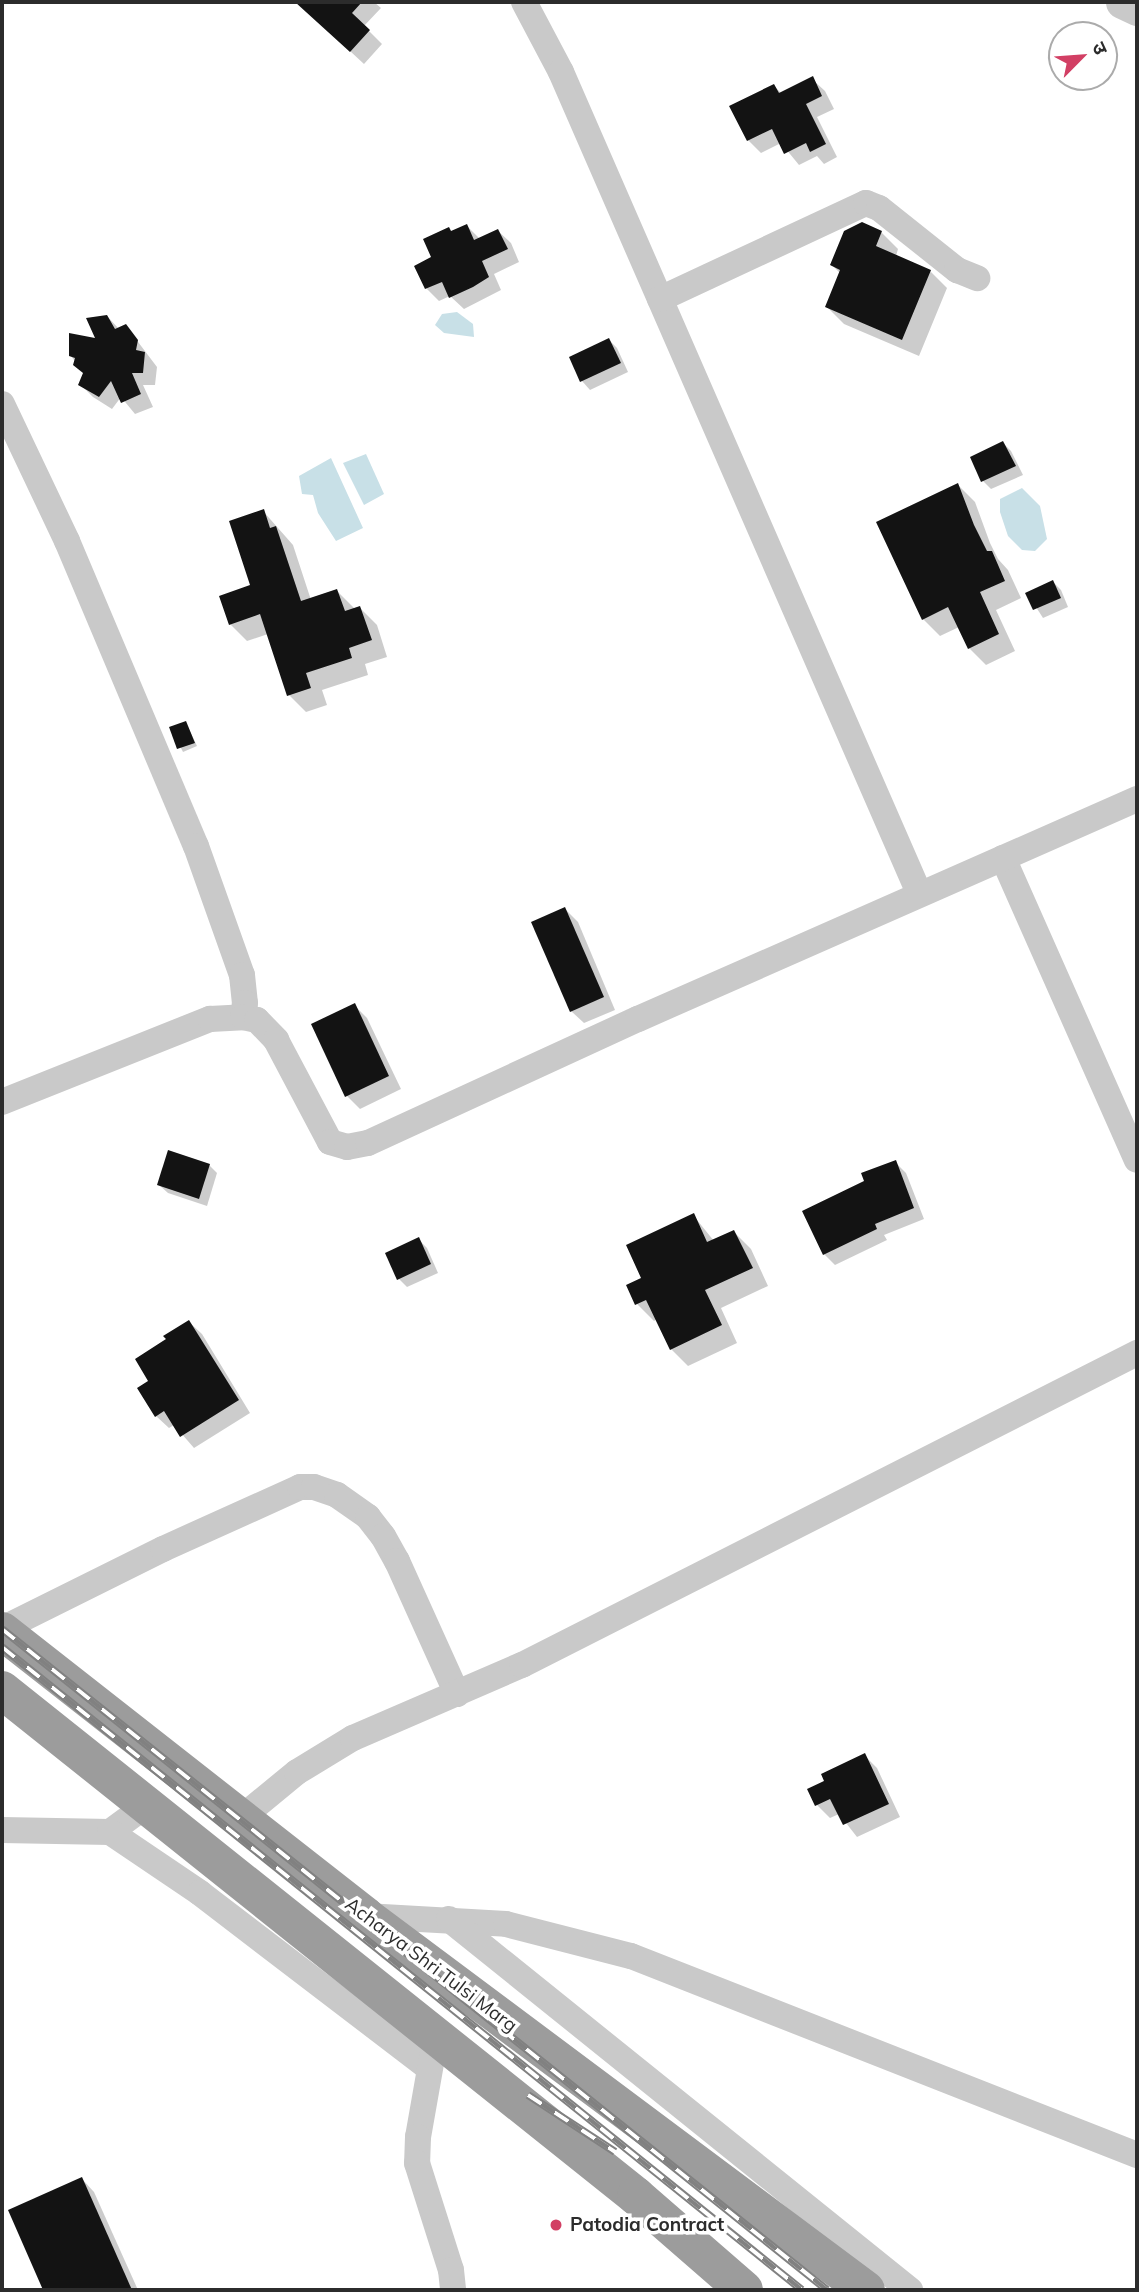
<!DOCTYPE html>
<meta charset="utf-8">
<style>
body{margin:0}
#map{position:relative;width:1139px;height:2292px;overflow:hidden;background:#fff;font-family:Mulish,"Noto Sans Devanagari",sans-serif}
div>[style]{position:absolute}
.water>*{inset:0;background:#c8e0e7}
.shadow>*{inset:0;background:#0003}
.building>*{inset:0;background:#131313}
.minor>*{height:26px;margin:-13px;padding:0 13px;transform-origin:13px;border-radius:13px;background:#c9c9c9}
.tertiary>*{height:33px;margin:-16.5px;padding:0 16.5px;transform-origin:16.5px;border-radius:16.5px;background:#c9c9c9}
.trunk>*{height:38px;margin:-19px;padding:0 19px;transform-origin:19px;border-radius:19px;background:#9c9c9c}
.rail>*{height:8px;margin-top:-4px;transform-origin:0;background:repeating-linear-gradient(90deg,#fff 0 16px,#818181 0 32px);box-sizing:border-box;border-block:2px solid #818181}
.dots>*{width:19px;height:19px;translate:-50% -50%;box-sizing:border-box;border:4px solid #fff;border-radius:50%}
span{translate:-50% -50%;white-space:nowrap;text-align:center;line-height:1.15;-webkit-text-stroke:7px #fff;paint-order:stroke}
.street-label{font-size:19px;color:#2c2c2c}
.poi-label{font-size:19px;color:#2c2c2c;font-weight:700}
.left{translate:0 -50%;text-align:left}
.frame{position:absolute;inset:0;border:4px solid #2c2c2c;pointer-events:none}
.north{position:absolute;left:1048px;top:21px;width:70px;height:70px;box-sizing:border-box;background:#fff;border:2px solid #ababab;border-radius:50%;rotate:65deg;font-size:19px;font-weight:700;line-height:28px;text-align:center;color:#2c2c2c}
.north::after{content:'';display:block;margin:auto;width:24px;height:32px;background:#d23f64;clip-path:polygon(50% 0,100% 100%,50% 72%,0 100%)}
</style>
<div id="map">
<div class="water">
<i style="clip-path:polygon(457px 312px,473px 324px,474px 337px,444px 333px,435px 325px,442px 314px)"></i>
<i style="clip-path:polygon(366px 454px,384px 494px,364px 505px,343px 463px)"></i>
<i style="clip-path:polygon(331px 458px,363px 528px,336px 541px,318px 513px,313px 495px,302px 494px,299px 476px)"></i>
<i style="clip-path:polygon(1022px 488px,1040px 506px,1047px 539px,1035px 551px,1022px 550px,1008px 536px,1000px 512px,1000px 499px)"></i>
</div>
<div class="shadow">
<i style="clip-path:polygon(297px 2px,374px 2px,381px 8px,364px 26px,382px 44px,364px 64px)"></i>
<i style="clip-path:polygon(812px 79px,825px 91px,834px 109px,817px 117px,837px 157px,824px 164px,817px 156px,799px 165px,781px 143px,761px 153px,748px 140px,774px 86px,782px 94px)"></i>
<i style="clip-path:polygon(467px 226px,480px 239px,498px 231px,511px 243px,519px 262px,494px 274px,501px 290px,464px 309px,450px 296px,439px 301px,426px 288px,433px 258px,452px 232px)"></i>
<i style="clip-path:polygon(881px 232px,898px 249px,896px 256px,930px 271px,947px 288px,919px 356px,844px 324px,827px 307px,841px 274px,832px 265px)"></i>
<i style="clip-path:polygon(107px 316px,119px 329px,126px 326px,157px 367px,155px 385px,143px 385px,153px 407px,135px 414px,121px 397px,112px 409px,93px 397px,80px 384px,85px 374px,71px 356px,98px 341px)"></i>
<i style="clip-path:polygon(609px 340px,617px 348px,628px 372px,590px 390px,582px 381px,571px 358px)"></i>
<i style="clip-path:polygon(1003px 443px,1011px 451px,1023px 475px,991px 489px,983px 481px)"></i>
<i style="clip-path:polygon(958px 485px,975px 502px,990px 543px,998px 559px,1008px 570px,1021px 598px,996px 610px,1015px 651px,986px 665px,969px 648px,959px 627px,940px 636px,923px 619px)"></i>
<i style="clip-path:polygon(263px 511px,293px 545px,311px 600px,337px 591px,354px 608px,360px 608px,377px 625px,387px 657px,365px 664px,368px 675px,322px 690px,327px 705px,306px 712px,289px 695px,268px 634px,247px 641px,230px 624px,252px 586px)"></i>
<i style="clip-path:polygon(1053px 582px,1061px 590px,1068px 607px,1043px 618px,1027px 593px)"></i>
<i style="clip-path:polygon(186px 723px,197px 746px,183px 752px,171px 728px)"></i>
<i style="clip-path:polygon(565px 909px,578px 922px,615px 1010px,584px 1023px,571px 1011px)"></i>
<i style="clip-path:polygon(354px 1005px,367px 1018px,401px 1089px,360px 1109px,347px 1096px)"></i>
<i style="clip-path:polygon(895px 1162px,906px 1173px,924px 1219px,884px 1235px,887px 1240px,835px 1265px,824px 1254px,866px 1182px)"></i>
<i style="clip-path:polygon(209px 1165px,217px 1173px,207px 1206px,168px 1193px,159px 1185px)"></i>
<i style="clip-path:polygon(693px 1215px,714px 1241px,734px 1232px,751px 1249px,768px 1286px,721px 1308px,737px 1343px,688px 1366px,671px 1349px,657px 1319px,654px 1321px,637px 1304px,644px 1279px)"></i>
<i style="clip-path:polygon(419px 1240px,427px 1248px,438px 1273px,407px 1287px,399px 1279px)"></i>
<i style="clip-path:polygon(189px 1322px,202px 1334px,250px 1413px,194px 1448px,174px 1425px,169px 1428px,156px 1416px,168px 1340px)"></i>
<i style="clip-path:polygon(864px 1755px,877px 1768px,900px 1817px,857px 1837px,839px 1814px,830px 1818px,817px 1805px,810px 1790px)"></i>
<i style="clip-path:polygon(82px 2179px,94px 2192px,138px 2290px,45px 2290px,10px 2211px)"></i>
</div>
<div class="building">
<i style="clip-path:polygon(295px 2px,362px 2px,352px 13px,370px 30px,350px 52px)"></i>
<i style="clip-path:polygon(813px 76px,822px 96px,806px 104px,826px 144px,810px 152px,806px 143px,784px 154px,772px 129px,747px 141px,729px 106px,774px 84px,779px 93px)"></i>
<i style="clip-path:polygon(862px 222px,882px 231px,876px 246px,931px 270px,902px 340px,825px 307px,840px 270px,830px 265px,844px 231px)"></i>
<i style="clip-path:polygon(467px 224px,474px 240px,498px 229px,508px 249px,482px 261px,489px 277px,473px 287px,449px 298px,442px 282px,425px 289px,414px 266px,431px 257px,423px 239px,449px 227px,451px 231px)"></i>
<i style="clip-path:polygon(107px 315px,115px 329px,126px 324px,138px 340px,136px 350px,145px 352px,143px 373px,132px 373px,141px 394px,121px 403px,111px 381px,99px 397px,78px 385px,83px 373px,73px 365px,75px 358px,69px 356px,69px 333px,95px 338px,86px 318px)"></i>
<i style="clip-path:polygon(609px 338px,621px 363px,580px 382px,569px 357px)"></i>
<i style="clip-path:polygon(1003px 441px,1016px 466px,981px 482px,970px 457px)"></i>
<i style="clip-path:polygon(958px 483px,974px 525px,987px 551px,992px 551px,1005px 581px,980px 592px,999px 634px,968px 649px,948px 607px,922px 620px,876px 522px)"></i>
<i style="clip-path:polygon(264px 509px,270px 528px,276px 526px,301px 601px,337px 589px,345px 611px,360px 606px,372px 640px,349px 648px,352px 658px,306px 673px,311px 688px,287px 696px,260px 614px,229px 625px,219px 596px,250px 585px,229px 521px)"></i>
<i style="clip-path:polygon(1053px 580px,1061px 598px,1033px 610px,1025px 593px)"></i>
<i style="clip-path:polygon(186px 721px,195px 743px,177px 749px,169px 727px)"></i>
<i style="clip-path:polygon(565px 907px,604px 997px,570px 1012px,531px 922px)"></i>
<i style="clip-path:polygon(355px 1003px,389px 1076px,345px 1097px,311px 1024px)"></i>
<i style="clip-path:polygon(168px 1150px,210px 1164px,199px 1199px,157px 1185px)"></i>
<i style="clip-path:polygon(896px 1160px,914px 1208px,875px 1224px,877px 1229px,823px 1255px,802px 1211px,864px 1181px,861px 1173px)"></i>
<i style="clip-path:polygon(694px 1213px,707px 1242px,734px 1230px,753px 1268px,705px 1290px,722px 1325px,670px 1350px,646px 1300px,635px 1305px,626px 1285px,641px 1278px,626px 1245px)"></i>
<i style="clip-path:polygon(419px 1237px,431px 1264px,397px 1280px,385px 1253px)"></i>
<i style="clip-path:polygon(189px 1320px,239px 1400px,180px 1437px,164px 1411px,155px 1417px,137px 1388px,148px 1381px,135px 1359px,166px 1339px,163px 1336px)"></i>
<i style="clip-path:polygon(865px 1753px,889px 1804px,843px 1825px,830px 1799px,815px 1806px,807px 1789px,824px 1781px,821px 1774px)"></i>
<i style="clip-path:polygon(82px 2177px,132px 2290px,43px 2290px,8px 2210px)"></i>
</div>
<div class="minor">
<i style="left:524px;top:2px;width:79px;rotate:62.1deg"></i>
<i style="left:561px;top:72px;width:896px;rotate:66.44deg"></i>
<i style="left:660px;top:299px;width:227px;rotate:-25deg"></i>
<i style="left:866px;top:203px;width:14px;rotate:21deg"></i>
<i style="left:879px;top:208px;width:100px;rotate:38.5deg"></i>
<i style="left:957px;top:270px;width:22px;rotate:22deg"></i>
<i style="left:2px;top:404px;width:152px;rotate:64.6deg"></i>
<i style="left:67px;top:541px;width:331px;rotate:67.1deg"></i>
<i style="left:196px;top:846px;width:137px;rotate:70.4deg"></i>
<i style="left:242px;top:975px;width:28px;rotate:84deg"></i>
<i style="left:245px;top:1003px;width:14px;rotate:98deg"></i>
<i style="left:1003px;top:858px;width:330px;rotate:66.1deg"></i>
<i style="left:2px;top:1102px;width:224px;rotate:-21.8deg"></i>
<i style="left:210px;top:1019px;width:33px;rotate:-3deg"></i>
<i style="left:243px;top:1017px;width:14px;rotate:12deg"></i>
<i style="left:257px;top:1020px;width:28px;rotate:46deg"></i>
<i style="left:276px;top:1040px;width:115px;rotate:62.1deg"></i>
<i style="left:330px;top:1142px;width:18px;rotate:16deg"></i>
<i style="left:347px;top:1147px;width:21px;rotate:-11deg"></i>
<i style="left:368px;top:1143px;width:297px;rotate:-24.7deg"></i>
<i style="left:638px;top:1019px;width:545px;rotate:-23.79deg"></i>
<i style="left:2px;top:1629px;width:180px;rotate:-26.4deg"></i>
<i style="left:163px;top:1549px;width:150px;rotate:-24.3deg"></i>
<i style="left:300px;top:1487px;width:14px"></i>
<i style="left:314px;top:1487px;width:24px;rotate:19deg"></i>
<i style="left:337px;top:1495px;width:38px;rotate:35deg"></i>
<i style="left:368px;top:1517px;width:24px;rotate:52deg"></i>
<i style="left:383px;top:1536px;width:29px;rotate:61deg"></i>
<i style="left:397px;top:1561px;width:146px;rotate:65.7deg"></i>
<i style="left:241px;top:1818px;width:72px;rotate:-39.4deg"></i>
<i style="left:297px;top:1772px;width:66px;rotate:-31.3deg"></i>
<i style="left:353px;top:1738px;width:184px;rotate:-23.4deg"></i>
<i style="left:522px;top:1665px;width:690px;rotate:-26.9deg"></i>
<i style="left:2px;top:1830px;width:108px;rotate:1.1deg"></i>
<i style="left:110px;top:1832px;width:47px;rotate:-36.4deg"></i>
<i style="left:110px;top:1832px;width:109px;rotate:34.1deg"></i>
<i style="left:200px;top:1893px;width:288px;rotate:37.4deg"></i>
<i style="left:365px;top:1916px;width:141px;rotate:3.2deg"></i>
<i style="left:506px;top:1924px;width:129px;rotate:14.4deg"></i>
<i style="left:631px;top:1956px;width:544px;rotate:21.47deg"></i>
<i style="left:449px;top:1919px;width:592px;rotate:38.83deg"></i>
<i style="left:433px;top:2052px;width:86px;rotate:100deg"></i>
<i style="left:418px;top:2137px;width:26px;rotate:92deg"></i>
<i style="left:417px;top:2163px;width:112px;rotate:72.4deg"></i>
<i style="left:451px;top:2270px;width:20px;rotate:84deg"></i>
</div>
<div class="tertiary">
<i style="left:1122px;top:2px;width:17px;rotate:25deg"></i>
</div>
<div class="trunk">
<i style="left:2px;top:1631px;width:462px;rotate:38.1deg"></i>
<i style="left:365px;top:1916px;width:625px;rotate:36.74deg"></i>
<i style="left:2px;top:1690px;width:811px;rotate:38.59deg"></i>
<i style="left:636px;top:2196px;width:143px;rotate:41deg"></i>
</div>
<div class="rail">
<i style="left:2px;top:1629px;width:1057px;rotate:38.7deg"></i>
<i style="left:2px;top:1647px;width:1026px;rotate:38.79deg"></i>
<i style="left:528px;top:2095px;width:104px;rotate:33.2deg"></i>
</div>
<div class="dots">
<i style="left:556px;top:2225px;background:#d23f64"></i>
</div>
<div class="street-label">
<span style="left:431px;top:1965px;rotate:37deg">Acharya Shri Tulsi Marg</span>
</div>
<div class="poi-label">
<span class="left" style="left:570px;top:2225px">Patodia Contract</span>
</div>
<div class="frame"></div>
<div class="north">उ</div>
</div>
